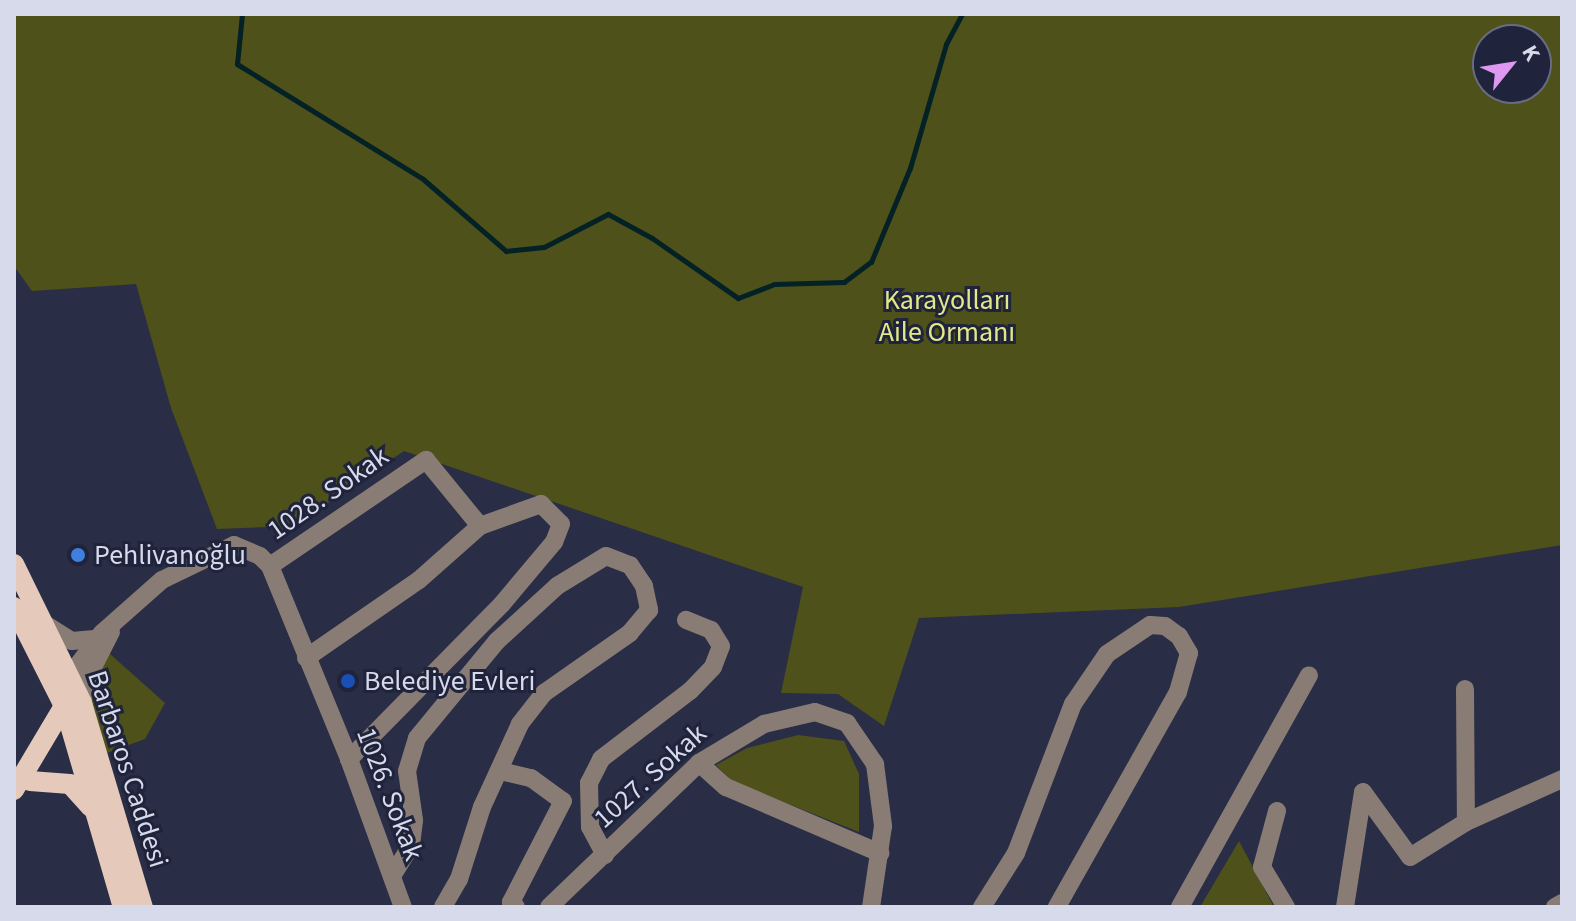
<!DOCTYPE html>
<meta charset="utf-8">
<style>
body{margin:0}
#map{position:relative;width:1576px;height:921px;overflow:hidden;background:#292d45;font-family:"Source Sans 3",sans-serif}
div>[style]{position:absolute}
.green>*{inset:0;background:#4e5119}
.stream>*{height:5px;margin:-2.5px;padding:0 2.5px;transform-origin:2.5px;border-radius:2.5px;background:#042125}
.minor>*{height:18px;margin:-9px;padding:0 9px;transform-origin:9px;border-radius:9px;background:#897c75}
.major>*{height:20px;margin:-10px;padding:0 10px;transform-origin:10px;border-radius:10px;background:#e5c9ba}
.dots>*{width:22px;height:22px;translate:-50% -50%;box-sizing:border-box;border:4px solid #1f233b;border-radius:50%}
span{translate:-50% -50%;white-space:nowrap;text-align:center;line-height:1.15;-webkit-text-stroke:6px #1f233b;paint-order:stroke}
.park-label{font-size:28px;color:#e2e88a}
.street-label{font-size:28px;color:#d6daea}
.poi-label{font-size:28px;color:#d6daea}
.left{translate:0 -50%;text-align:left}
.frame{position:absolute;inset:0;border:16px solid #d6daea;pointer-events:none}
.north{position:absolute;left:1472px;top:24px;width:80px;height:80px;box-sizing:border-box;background:#1f233b;border:2px solid #686c81;border-radius:50%;rotate:60deg;font-size:22px;font-weight:700;line-height:32px;text-align:center;color:#d6daea}
.north::after{content:'';display:block;margin:auto;width:28px;height:36px;background:#de98f2;clip-path:polygon(50% 0,100% 100%,50% 72%,0 100%)}
</style>
<div id="map">
<div class="green">
<i style="clip-path:polygon(evenodd,14px 14px,1562px 14px,1562px 545px,1179px 607px,919px 618px,884px 726px,838px 694px,781px 693px,803px 587px,404px 451px,280px 535px,269px 527px,217px 529px,171px 408px,136px 284px,32px 291px,14px 266px,14px 14px,1488px 40px,1536px 40px,1536px 88px,1488px 88px,1488px 40px)"></i>
<i style="clip-path:polygon(109px 653px,165px 703px,145px 739px,104px 754px,84px 694px)"></i>
<i style="clip-path:polygon(798px 735px,844px 741px,859px 774px,859px 832px,733px 782px,716px 765px,747px 748px)"></i>
<i style="clip-path:polygon(1239px 841px,1274px 907px,1200px 907px)"></i>
</div>
<div class="stream">
<i style="left:242px;top:14px;width:50px;rotate:95.7deg"></i>
<i style="left:237px;top:64px;width:219px;rotate:31.7deg"></i>
<i style="left:423px;top:179px;width:110px;rotate:40.9deg"></i>
<i style="left:506px;top:251px;width:38px;rotate:-6deg"></i>
<i style="left:544px;top:247px;width:72px;rotate:-27.3deg"></i>
<i style="left:608px;top:214px;width:50px;rotate:28.6deg"></i>
<i style="left:652px;top:238px;width:105px;rotate:34.9deg"></i>
<i style="left:738px;top:298px;width:39px;rotate:-21deg"></i>
<i style="left:774px;top:284px;width:70px;rotate:-1.6deg"></i>
<i style="left:844px;top:282px;width:34px;rotate:-37deg"></i>
<i style="left:871px;top:262px;width:102px;rotate:-67.5deg"></i>
<i style="left:910px;top:168px;width:129px;rotate:-73.8deg"></i>
<i style="left:946px;top:44px;width:34px;rotate:-62deg"></i>
</div>
<div class="minor">
<i style="left:270px;top:566px;width:189px;rotate:-34.2deg"></i>
<i style="left:426px;top:460px;width:85px;rotate:50.7deg"></i>
<i style="left:43px;top:623px;width:34px;rotate:32deg"></i>
<i style="left:72px;top:641px;width:25px;rotate:-5deg"></i>
<i style="left:306px;top:658px;width:137px;rotate:-34.6deg"></i>
<i style="left:419px;top:580px;width:81px;rotate:-41.5deg"></i>
<i style="left:480px;top:526px;width:65px;rotate:-19.8deg"></i>
<i style="left:541px;top:504px;width:28px;rotate:45deg"></i>
<i style="left:561px;top:524px;width:19px;rotate:111deg"></i>
<i style="left:554px;top:542px;width:81px;rotate:130deg"></i>
<i style="left:502px;top:604px;width:218px;rotate:134.6deg"></i>
<i style="left:73px;top:682px;width:13px;rotate:-81deg"></i>
<i style="left:75px;top:669px;width:45px;rotate:-53.1deg"></i>
<i style="left:102px;top:633px;width:80px;rotate:-41.5deg"></i>
<i style="left:162px;top:580px;width:80px;rotate:-25.9deg"></i>
<i style="left:234px;top:545px;width:28px;rotate:23deg"></i>
<i style="left:260px;top:556px;width:14px;rotate:45deg"></i>
<i style="left:270px;top:566px;width:209px;rotate:67.7deg"></i>
<i style="left:349px;top:759px;width:158px;rotate:70deg"></i>
<i style="left:1465px;top:689px;width:133px;rotate:89.6deg"></i>
<i style="left:82px;top:703px;width:22px;rotate:-80deg"></i>
<i style="left:86px;top:681px;width:55px;rotate:-63deg"></i>
<i style="left:699px;top:763px;width:36px;rotate:42deg"></i>
<i style="left:726px;top:787px;width:168px;rotate:23.2deg"></i>
<i style="left:500px;top:771px;width:32px;rotate:13deg"></i>
<i style="left:531px;top:778px;width:39px;rotate:36deg"></i>
<i style="left:563px;top:801px;width:114px;rotate:117.2deg"></i>
<i style="left:511px;top:902px;width:7px;rotate:45deg"></i>
<i style="left:1363px;top:792px;width:80px;rotate:54.1deg"></i>
<i style="left:1410px;top:857px;width:66px;rotate:-32deg"></i>
<i style="left:1466px;top:822px;width:105px;rotate:-24.1deg"></i>
<i style="left:1277px;top:811px;width:58px;rotate:105deg"></i>
<i style="left:1262px;top:867px;width:47px;rotate:59deg"></i>
<i style="left:605px;top:855px;width:32px;rotate:-118deg"></i>
<i style="left:590px;top:827px;width:44px;rotate:-91.3deg"></i>
<i style="left:589px;top:783px;width:27px;rotate:-63deg"></i>
<i style="left:601px;top:759px;width:112px;rotate:-37.4deg"></i>
<i style="left:690px;top:691px;width:33px;rotate:-46deg"></i>
<i style="left:713px;top:667px;width:22px;rotate:-69deg"></i>
<i style="left:721px;top:646px;width:19px;rotate:-122deg"></i>
<i style="left:711px;top:630px;width:27px;rotate:-158deg"></i>
<i style="left:392px;top:876px;width:36px;rotate:-58deg"></i>
<i style="left:411px;top:845px;width:25px;rotate:-83deg"></i>
<i style="left:414px;top:820px;width:49px;rotate:-98.1deg"></i>
<i style="left:407px;top:771px;width:34px;rotate:-73deg"></i>
<i style="left:417px;top:738px;width:126px;rotate:-50.5deg"></i>
<i style="left:497px;top:641px;width:81px;rotate:-42.5deg"></i>
<i style="left:557px;top:586px;width:57px;rotate:-31.5deg"></i>
<i style="left:606px;top:556px;width:26px;rotate:21deg"></i>
<i style="left:630px;top:565px;width:25px;rotate:56deg"></i>
<i style="left:644px;top:586px;width:25px;rotate:78deg"></i>
<i style="left:649px;top:610px;width:30px;rotate:130deg"></i>
<i style="left:630px;top:633px;width:105px;rotate:145.1deg"></i>
<i style="left:544px;top:693px;width:39px;rotate:128deg"></i>
<i style="left:520px;top:724px;width:91px;rotate:114.6deg"></i>
<i style="left:482px;top:807px;width:76px;rotate:107.7deg"></i>
<i style="left:459px;top:879px;width:32px;rotate:120deg"></i>
<i style="left:549px;top:907px;width:208px;rotate:-43.8deg"></i>
<i style="left:699px;top:763px;width:76px;rotate:-31deg"></i>
<i style="left:764px;top:724px;width:52px;rotate:-13.2deg"></i>
<i style="left:815px;top:712px;width:34px;rotate:19deg"></i>
<i style="left:847px;top:723px;width:50px;rotate:55.7deg"></i>
<i style="left:875px;top:764px;width:63px;rotate:82.6deg"></i>
<i style="left:883px;top:826px;width:82px;rotate:98.4deg"></i>
<i style="left:982px;top:907px;width:64px;rotate:-57.8deg"></i>
<i style="left:1016px;top:853px;width:160px;rotate:-69.1deg"></i>
<i style="left:1073px;top:704px;width:60px;rotate:-55.8deg"></i>
<i style="left:1107px;top:654px;width:52px;rotate:-34deg"></i>
<i style="left:1150px;top:625px;width:15px;rotate:4deg"></i>
<i style="left:1165px;top:626px;width:17px;rotate:36deg"></i>
<i style="left:1179px;top:636px;width:20px;rotate:60deg"></i>
<i style="left:1189px;top:653px;width:41px;rotate:105.8deg"></i>
<i style="left:1178px;top:692px;width:247px;rotate:119.4deg"></i>
<i style="left:1180px;top:907px;width:265px;rotate:-60.9deg"></i>
<i style="left:1345px;top:907px;width:116px;rotate:-81.1deg"></i>
<i style="left:1555px;top:907px;width:8px;rotate:-30deg"></i>
</div>
<div class="major">
<i style="left:14px;top:564px;width:155px;rotate:63.9deg"></i>
<i style="left:82px;top:703px;width:213px;rotate:73.4deg"></i>
<i style="left:14px;top:607px;width:113px;rotate:63.2deg"></i>
<i style="left:65px;top:708px;width:207px;rotate:73.8deg"></i>
<i style="left:30px;top:781px;width:40px;rotate:4.3deg"></i>
<i style="left:70px;top:784px;width:31px;rotate:48deg"></i>
<i style="left:14px;top:790px;width:104px;rotate:-59.2deg"></i>
</div>
<div class="dots">
<i style="left:78px;top:555px;background:#3f7fe0"></i>
<i style="left:348px;top:681px;background:#1a4fb4"></i>
</div>
<div class="park-label">
<span style="left:947px;top:316px">Karayolları<br>Aile Ormanı</span>
</div>
<div class="street-label">
<span style="left:328px;top:493px;rotate:-35deg">1028. Sokak</span>
<span style="left:128px;top:769px;rotate:72deg">Barbaros Caddesi</span>
<span style="left:650px;top:776px;rotate:-42deg">1027. Sokak</span>
<span style="left:390px;top:794px;rotate:69deg">1026. Sokak</span>
</div>
<div class="poi-label">
<span class="left" style="left:94px;top:555px">Pehlivanoğlu</span>
<span class="left" style="left:364px;top:681px">Belediye Evleri</span>
</div>
<div class="frame"></div>
<div class="north">K</div>
</div>
